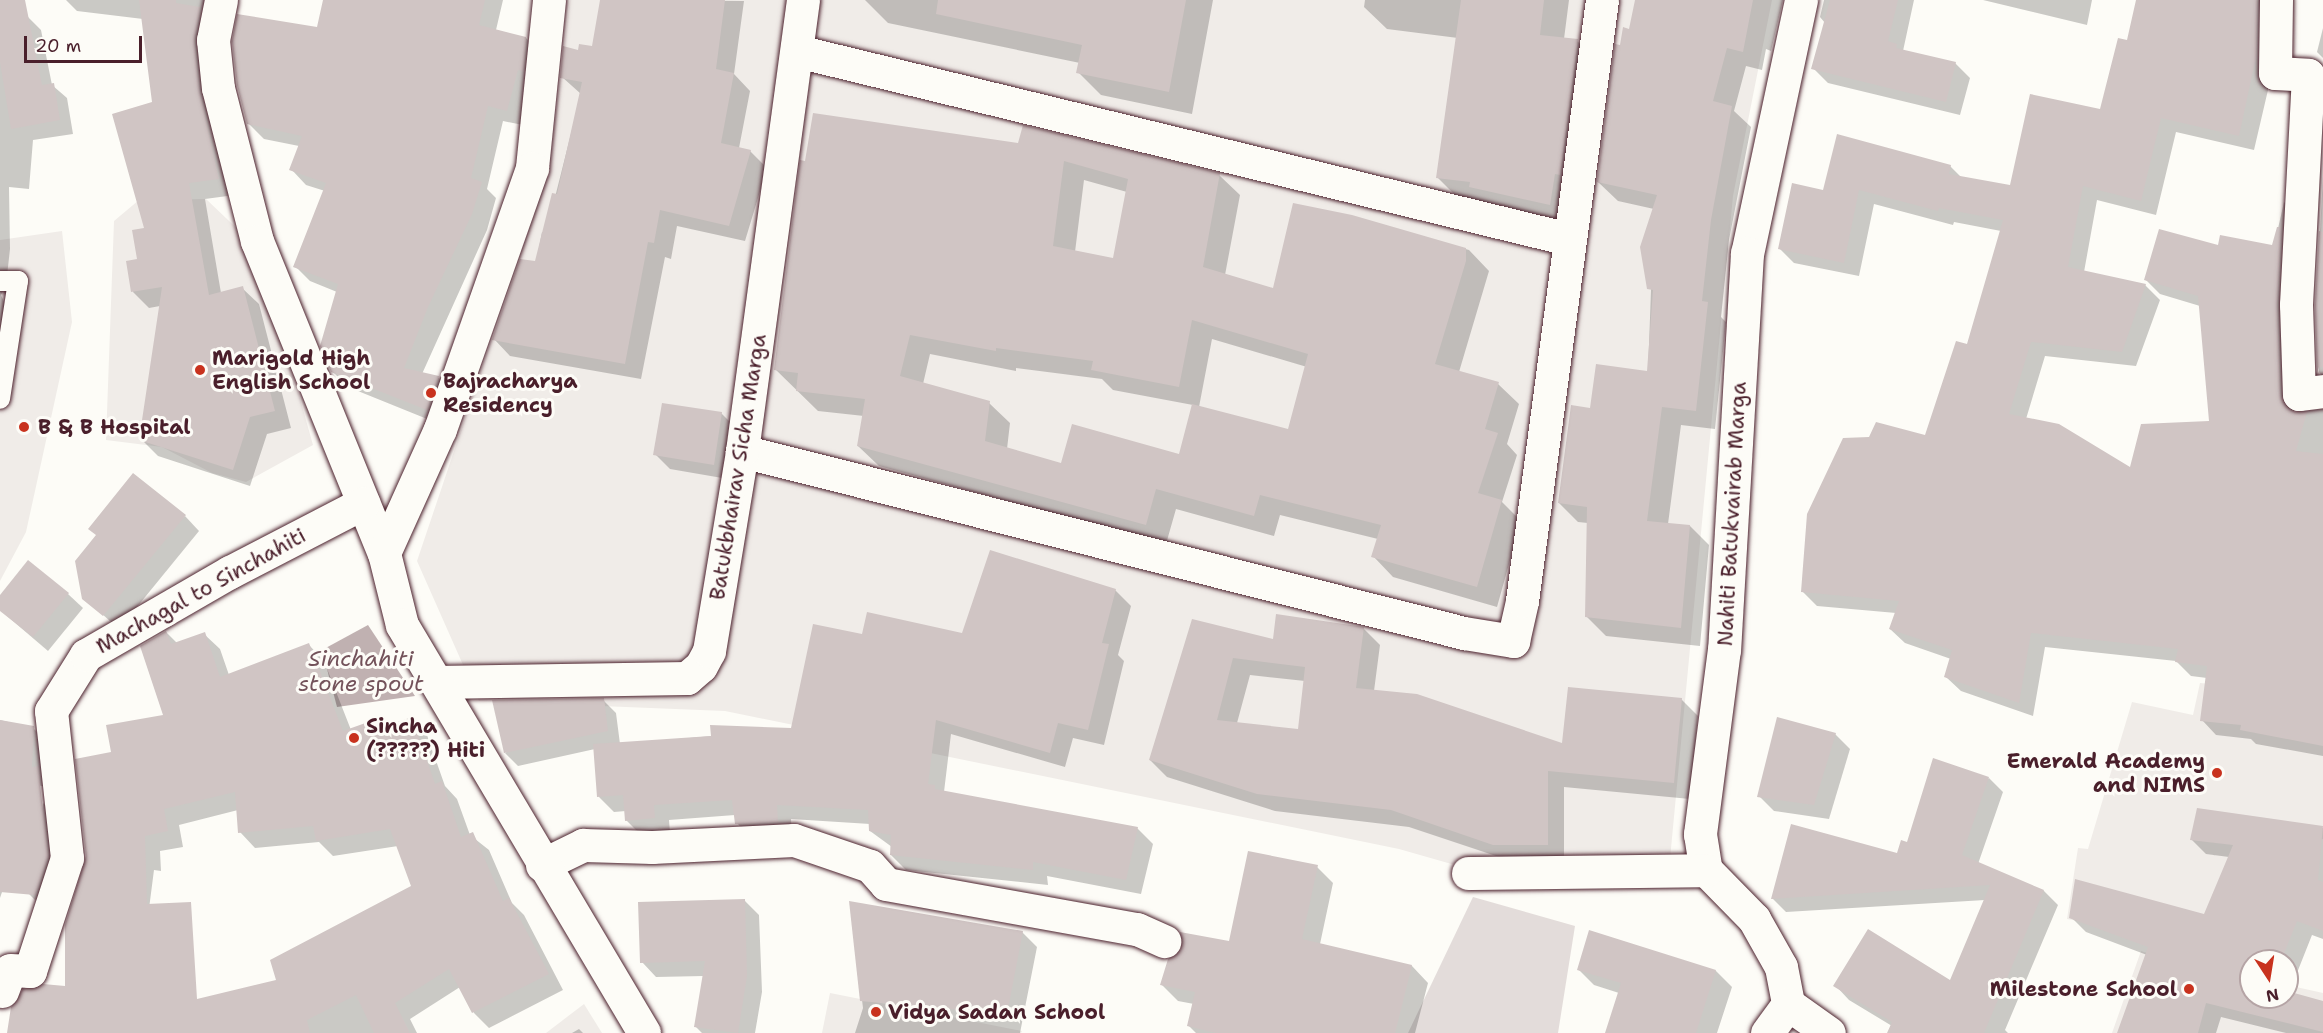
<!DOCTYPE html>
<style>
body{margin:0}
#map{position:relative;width:2323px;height:1033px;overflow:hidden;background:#fdfcf7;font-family:"Shantell Sans",sans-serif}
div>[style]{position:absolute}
.built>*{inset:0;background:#f0ece8}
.green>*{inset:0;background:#e3dcda}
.water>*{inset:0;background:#c0b1b1}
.shadow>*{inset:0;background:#0003}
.building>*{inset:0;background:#d0c5c4}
.roads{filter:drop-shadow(0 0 2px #4a1f2b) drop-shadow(0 0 2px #4a1f2b)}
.lane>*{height:20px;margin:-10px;padding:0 10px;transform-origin:10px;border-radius:10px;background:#fdfcf7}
.street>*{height:33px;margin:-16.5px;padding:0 16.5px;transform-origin:16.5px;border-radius:16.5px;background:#fdfcf7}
.secondary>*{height:33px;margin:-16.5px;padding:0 16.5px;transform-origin:16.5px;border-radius:16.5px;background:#fdfcf7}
.dots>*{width:16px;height:16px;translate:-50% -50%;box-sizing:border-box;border:3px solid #fdfcf7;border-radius:50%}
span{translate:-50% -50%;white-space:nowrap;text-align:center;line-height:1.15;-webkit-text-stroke:6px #fdfcf7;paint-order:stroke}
.poi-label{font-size:21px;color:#4a1f2b;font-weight:700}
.left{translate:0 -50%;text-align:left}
.right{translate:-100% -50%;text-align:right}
.street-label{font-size:21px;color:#4a1f2b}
.water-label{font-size:22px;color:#73525a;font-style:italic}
.north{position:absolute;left:2239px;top:949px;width:60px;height:60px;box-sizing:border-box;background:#fdfcf7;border:2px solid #b5a4a5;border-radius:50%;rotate:168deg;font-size:16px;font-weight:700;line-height:24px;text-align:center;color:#4a1f2b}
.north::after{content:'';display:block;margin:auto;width:21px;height:27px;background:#c8321e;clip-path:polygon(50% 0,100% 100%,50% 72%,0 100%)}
.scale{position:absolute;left:24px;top:36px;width:118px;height:27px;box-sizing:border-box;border:3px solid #4a1f2b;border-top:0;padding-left:8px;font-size:18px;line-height:21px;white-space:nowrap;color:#4a1f2b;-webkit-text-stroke:4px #fdfcf7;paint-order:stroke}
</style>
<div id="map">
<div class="built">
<i style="clip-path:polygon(570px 0,1772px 0,1733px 196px,1668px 880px,1504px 879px,1399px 849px,725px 711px,479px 701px,417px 561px,549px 169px)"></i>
<i style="clip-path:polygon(206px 199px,249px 240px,272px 299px,313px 445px,246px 482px,212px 473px,162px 447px,106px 440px,114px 221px,139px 200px)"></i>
<i style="clip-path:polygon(62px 231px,72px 322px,26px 532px,0 581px,0 240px)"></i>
<i style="clip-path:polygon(2200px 683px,2323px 693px,2323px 839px,2315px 841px,2229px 949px,2067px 919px,2078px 848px,2088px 849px,2132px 702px,2193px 715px)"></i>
<i style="clip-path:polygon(2141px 951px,2213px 975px,2251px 997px,2287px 997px,2287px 985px,2323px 993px,2323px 1033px,2112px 1033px)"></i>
<i style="clip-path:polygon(830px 993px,1022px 1031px,1021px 1033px,822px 1033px)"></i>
<i style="clip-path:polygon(584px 1004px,602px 1033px,546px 1033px)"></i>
</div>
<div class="green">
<i style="clip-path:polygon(1473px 897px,1575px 926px,1558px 1033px,1408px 1033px)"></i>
</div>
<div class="water">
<i style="clip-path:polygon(368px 625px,415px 696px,337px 707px,322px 650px)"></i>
</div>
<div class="shadow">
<i style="clip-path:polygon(66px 0,205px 0,235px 195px,205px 199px,221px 293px,242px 288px,259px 304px,291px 428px,267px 434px,250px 486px,158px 456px,141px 439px,160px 306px,149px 308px,133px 292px,146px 229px,154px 103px,143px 19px,77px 11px)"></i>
<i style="clip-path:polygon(324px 0,503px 0,496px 30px,526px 38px,541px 54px,523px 125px,503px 121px,487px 189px,496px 198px,487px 230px,422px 374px,438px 377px,453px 393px,442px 425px,348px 387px,332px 371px,337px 292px,310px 281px,295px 266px,325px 191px,306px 185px,291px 169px,299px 146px,264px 139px,248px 123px,318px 29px)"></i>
<i style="clip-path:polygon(602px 0,744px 1px,734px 74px,750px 91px,739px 148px,750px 151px,767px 168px,745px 241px,677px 226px,671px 259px,665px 257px,641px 379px,510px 356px,494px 339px,536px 263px,542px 232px,546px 233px,581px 94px,562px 77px,579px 52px,593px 48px)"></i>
<i style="clip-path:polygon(865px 0,1213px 0,1192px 114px,1101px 95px,1078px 72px,1080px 63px,888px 23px)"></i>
<i style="clip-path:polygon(1365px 0,1569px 0,1564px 39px,1577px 41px,1600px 63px,1572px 227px,1460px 200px,1437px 177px,1458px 38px,1387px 29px,1364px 7px)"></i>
<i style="clip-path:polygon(1637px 0,1783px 0,1771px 51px,1766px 49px,1762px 70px,1746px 66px,1734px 111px,1751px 127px,1729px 240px,1721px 317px,1726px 322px,1715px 429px,1681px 425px,1668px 524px,1690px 526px,1709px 545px,1700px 646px,1606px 636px,1586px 616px,1588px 523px,1578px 522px,1559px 503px,1591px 409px,1648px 372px,1654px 209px,1618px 201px,1598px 182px,1621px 46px,1630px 30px)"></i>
<i style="clip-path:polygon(1824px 0,1914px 0,1903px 51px,1955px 63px,1970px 78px,1960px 115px,1828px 83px,1813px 68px,1825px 23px,1820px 17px)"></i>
<i style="clip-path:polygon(1983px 0,2092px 0,2087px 25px)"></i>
<i style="clip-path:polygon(2138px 0,2273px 0,2268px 90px,2254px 150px,2176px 132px,2156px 215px,2097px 200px,2084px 272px,2145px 285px,2160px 300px,2136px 366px,2045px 356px,2026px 419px,2131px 469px,2210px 423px,2200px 306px,2160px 294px,2146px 280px,2219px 247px,2274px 246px,2284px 202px,2297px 215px,2291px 320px,2294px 412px,2323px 409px,2323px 756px,2256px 744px,2251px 739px,2216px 735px,2202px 720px,2207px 678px,2191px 676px,2176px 661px,2045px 647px,2033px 716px,1961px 691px,1946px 677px,1951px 659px,1905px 643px,1890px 629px,1896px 613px,1817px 606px,1802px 591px,1926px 437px,1968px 345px,2001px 231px,1954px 222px,1953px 225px,1874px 204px,1859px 276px,1794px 263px,1780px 249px,1824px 192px,1950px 166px,1962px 178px,2011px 187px,2101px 111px,2129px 42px)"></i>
<i style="clip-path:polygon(0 17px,28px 17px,41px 30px,52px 85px,67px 98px,73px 134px,33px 140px,29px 189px,9px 187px,10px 249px,6px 285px,1px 295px,5px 304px,2px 336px,0 335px)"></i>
<i style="clip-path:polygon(2323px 28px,2323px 58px,2317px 52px)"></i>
<i style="clip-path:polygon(evenodd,814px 114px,1219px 175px,1240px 195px,1225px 275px,1274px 290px,1352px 217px,1469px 250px,1489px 271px,1459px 372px,1498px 384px,1519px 404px,1507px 444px,1517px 455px,1502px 502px,1521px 521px,1497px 607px,1393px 577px,1373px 556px,1378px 539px,1280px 515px,1274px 536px,1176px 509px,1166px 544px,879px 466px,858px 446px,864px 416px,818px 411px,775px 369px,814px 114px,1084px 180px,1127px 192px,1114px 260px,1075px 252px,1084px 180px,814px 114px,1212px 339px,1307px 367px,1289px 431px,1199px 407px,1212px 339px,814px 114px,930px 354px,1016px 371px,1016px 368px,1102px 379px,1113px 390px,1193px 405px,1180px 456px,1062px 464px,1007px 449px,1010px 423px,989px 403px,923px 384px,930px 354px)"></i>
<i style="clip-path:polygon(2323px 176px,2323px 377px,2319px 372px,2316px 305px)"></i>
<i style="clip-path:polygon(721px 413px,736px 428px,728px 479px,670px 469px,655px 454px)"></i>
<i style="clip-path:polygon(185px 516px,199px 531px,119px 629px,84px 598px)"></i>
<i style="clip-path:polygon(1115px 590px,1131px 606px,1118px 655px,1124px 661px,1104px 745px,1073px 738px,1065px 767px,951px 734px,944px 792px,1137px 828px,1153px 844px,1141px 894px,1047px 876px,1048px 885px,906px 870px,891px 855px,892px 847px,870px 831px,870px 824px,791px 819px,792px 837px,752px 839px,737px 823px,735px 815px,669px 820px,670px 833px,642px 836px,626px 820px,626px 811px,614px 812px,599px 797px,595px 749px,518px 766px,505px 753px,603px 700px,616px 713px,620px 744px,792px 729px,863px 636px,963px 635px)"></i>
<i style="clip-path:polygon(68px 594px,83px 608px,48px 651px,0 610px,0 597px)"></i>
<i style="clip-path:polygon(evenodd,1193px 620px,1274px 641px,1363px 628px,1380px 645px,1374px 691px,1563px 745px,1681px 699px,1698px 716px,1690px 799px,1564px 787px,1564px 861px,1511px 861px,1409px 827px,1275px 811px,1167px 777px,1150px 760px,1193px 620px,1250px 675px,1305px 681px,1299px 731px,1237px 723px,1250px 675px)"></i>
<i style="clip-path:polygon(166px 632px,177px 643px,204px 634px,220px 649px,229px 675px,309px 645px,324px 661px,351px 730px,371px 722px,379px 730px,411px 719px,427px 735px,445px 786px,457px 799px,470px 835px,489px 850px,512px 903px,524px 915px,563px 990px,489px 1028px,474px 1013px,460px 987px,410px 1019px,417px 1033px,172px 1033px,278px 981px,412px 887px,398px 846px,333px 856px,319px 842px,255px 848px,240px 832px,238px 810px,179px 825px,183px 847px,160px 851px,161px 871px,154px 870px,133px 1033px,8px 1033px,66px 988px,87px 857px,113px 754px,165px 716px)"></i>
<i style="clip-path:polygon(0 720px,33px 728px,48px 743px,45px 787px,38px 785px,0 898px)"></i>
<i style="clip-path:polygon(1835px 734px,1850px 749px,1829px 819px,1774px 811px,1759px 796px)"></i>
<i style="clip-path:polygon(1989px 778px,2003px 792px,1978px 864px,2044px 891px,2058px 905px,2005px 1030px,2008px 1033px,1889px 1033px,1892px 1026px,1849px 1000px,1835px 985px,1951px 982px,1985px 900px,1786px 912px,1772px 898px,1898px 855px)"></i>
<i style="clip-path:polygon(43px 803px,56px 816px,44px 909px,29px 894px)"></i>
<i style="clip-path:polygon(evenodd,2198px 810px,2323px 828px,2323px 939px,2312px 935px,2289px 993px,2323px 1002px,2323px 1033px,2286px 1033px,2221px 1017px,2216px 1033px,2119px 1033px,2147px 955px,2086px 932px,2071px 917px,2205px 915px,2229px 857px,2206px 854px,2192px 840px,2198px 810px,2251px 961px,2287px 961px,2287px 997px,2251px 997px,2251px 961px)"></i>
<i style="clip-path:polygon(1317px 867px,1333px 883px,1320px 944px,1412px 966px,1428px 983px,1415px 1033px,1196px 1033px,1189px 1026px,1194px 1004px,1178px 1001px,1162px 985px,1231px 942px)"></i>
<i style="clip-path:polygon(745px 901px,759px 915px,762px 992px,755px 1033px,702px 1033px,695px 1026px,704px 976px,656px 977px,642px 962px)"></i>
<i style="clip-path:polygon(850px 903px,1022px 932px,1037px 947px,1020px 1033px,855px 1033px,863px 1008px)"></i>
<i style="clip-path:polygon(1590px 931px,1716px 971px,1732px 987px,1717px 1033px,1607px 1033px,1619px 993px,1594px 985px,1578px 969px)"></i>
<i style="clip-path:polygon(579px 1029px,583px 1033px,572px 1033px)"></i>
</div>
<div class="building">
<i style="clip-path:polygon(0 0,25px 0,42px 85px,54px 83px,60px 120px,11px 129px,0 62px)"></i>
<i style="clip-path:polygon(139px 0,176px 0,176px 3px,200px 7px,194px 42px,199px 90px,219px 179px,189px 183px,209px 295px,243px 286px,275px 411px,250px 417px,233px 470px,139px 440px,162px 287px,131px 292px,126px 261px,137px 259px,132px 230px,144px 228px,112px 114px,152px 102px)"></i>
<i style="clip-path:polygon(323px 0,485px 0,479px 25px,526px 37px,523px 71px,518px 70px,507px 111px,488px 106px,471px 178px,482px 182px,472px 214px,428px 307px,404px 368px,439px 376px,427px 410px,331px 372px,320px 346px,338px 284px,293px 267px,326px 183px,289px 170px,302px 136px,247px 124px,237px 85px,232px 41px,237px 14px,317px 27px)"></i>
<i style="clip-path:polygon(600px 0,725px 0,716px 69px,734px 73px,721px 143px,751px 150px,729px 226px,660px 210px,654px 243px,648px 242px,625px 364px,492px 340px,520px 259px,535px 261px,552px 193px,557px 194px,582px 82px,560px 78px,563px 46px,578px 50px,579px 44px,592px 46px)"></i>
<i style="clip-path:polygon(938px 0,1186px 0,1169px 92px,1076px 73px,1082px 45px,936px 14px)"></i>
<i style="clip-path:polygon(1461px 0,1544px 0,1540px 35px,1578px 39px,1560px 175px,1555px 174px,1550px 205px,1469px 187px,1470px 182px,1436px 178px)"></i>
<i style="clip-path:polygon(1635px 0,1753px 0,1743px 52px,1727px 48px,1713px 101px,1732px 106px,1711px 220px,1702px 301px,1708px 302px,1696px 411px,1662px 407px,1647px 521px,1690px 525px,1681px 628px,1585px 617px,1587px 507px,1558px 503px,1571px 405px,1590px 408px,1596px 364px,1647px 371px,1653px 290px,1647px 289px,1640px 247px,1657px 195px,1597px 182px,1615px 44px,1620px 45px,1623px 27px,1629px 29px)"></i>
<i style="clip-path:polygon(1830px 0,1898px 0,1888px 41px,1897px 44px,1896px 48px,1956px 62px,1946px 102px,1811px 69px)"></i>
<i style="clip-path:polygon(2136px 0,2257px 0,2256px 57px,2239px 136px,2161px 118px,2141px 201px,2083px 186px,2068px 267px,2146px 284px,2122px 352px,2031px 342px,2009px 414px,2059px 424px,2130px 467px,2141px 424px,2209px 421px,2198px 296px,2144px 280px,2159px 229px,2218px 245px,2220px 235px,2272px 245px,2277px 227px,2281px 227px,2277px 306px,2280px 395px,2291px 411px,2307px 412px,2296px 451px,2323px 454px,2323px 746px,2240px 730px,2241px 725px,2200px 721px,2207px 666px,2175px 662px,2178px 649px,2031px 633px,2019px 703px,1944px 677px,1952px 650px,1889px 629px,1899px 601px,1801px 592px,1807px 514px,1843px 438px,1869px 437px,1876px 422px,1925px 435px,1956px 341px,1967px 344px,2003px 220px,1939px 208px,1938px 211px,1859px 190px,1844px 263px,1778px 249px,1792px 183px,1823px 190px,1837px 134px,1951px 165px,1949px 174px,2010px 185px,2030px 94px,2100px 109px,2118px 38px,2127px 40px)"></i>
<i style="clip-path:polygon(evenodd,813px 113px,1018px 143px,1023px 125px,1220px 173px,1203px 267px,1273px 288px,1293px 203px,1352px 215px,1466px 248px,1466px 261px,1435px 364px,1499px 382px,1485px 429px,1498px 433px,1478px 493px,1502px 500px,1477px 587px,1371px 557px,1381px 525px,1260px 495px,1254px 516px,1156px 489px,1146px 525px,857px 446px,865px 399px,796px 391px,798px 373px,774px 370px,800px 160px,805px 161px,813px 113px,1064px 161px,1128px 179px,1113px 258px,1053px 246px,1064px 161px,813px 113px,1192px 320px,1308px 354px,1288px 429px,1192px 404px,1179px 454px,1072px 424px,1061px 463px,985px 441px,990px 401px,900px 376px,910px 335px,996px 351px,996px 348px,1093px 361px,1091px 370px,1179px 387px,1192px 320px)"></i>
<i style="clip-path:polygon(2319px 231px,2323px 232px,2323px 367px,2319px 367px,2317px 373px,2315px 305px)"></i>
<i style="clip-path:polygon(662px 403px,722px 412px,714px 465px,653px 455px)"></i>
<i style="clip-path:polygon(133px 473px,186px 515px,103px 616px,82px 599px,75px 561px,96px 535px,88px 529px)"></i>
<i style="clip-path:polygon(990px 550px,1116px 589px,1102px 643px,1109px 644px,1088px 730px,1058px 723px,1050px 753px,936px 720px,928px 784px,935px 785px,935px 789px,1138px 827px,1126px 880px,1033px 862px,1033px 870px,890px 855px,891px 835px,869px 831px,868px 810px,777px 805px,778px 822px,735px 824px,732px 800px,654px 805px,655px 818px,625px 821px,623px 795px,597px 797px,593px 744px,711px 736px,710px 725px,791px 728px,813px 624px,862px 634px,867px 612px,962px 633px)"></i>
<i style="clip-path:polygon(28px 560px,69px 593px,33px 637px,0 611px,0 595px)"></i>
<i style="clip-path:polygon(evenodd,1276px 614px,1364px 627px,1356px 688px,1417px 694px,1562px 743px,1568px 687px,1682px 698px,1674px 783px,1548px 771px,1548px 845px,1493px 845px,1391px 810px,1257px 794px,1149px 760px,1192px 619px,1273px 639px,1276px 614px,1233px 658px,1305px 667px,1298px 729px,1217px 720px,1233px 658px)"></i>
<i style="clip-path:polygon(evenodd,166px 631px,171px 644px,205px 632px,220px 677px,309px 643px,343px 731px,371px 721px,375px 730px,412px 717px,435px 784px,442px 781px,461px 837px,473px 832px,503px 901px,509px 898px,549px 974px,472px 1013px,449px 969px,395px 1003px,410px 1033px,374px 1033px,356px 995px,307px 1020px,310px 1033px,7px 1033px,11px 1007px,23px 989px,43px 984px,65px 986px,65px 925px,86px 856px,75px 759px,111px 752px,106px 725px,163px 715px,140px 646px,166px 631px,235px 792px,238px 833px,313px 826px,316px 841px,390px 829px,411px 886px,270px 960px,276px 980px,197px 999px,191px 902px,147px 904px,145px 836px,168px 831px,164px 809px,235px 792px)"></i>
<i style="clip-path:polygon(604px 698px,608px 731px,504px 753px,492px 700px)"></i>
<i style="clip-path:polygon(1777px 717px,1836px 733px,1814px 805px,1757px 797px)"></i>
<i style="clip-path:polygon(0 720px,34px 726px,32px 767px,38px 766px,48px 856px,35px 895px,0 892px)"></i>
<i style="clip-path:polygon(1933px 758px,1989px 777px,1962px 855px,2044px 890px,1984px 1033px,1887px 1033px,1892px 1022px,1833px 986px,1868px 929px,1950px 980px,1990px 885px,1771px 899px,1791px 824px,1897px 853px,1901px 840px,1907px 842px)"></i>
<i style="clip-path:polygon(2197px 808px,2323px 826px,2318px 880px,2323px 882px,2323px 931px,2297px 921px,2281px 961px,2251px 961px,2251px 997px,2287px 997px,2287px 991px,2323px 1001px,2323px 1032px,2206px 1003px,2198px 1033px,2117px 1033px,2148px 947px,2069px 918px,2075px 879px,2204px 914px,2233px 845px,2190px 840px)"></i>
<i style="clip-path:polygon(1248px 851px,1318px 865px,1302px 939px,1412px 965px,1395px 1033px,1216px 1033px,1187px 1026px,1195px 992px,1160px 985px,1168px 959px,1181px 949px,1180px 932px,1229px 941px)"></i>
<i style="clip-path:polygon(745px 899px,747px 976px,738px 1033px,694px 1027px,705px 961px,640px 963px,638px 902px)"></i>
<i style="clip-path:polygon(849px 901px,1023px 931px,1007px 1014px,860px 1001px)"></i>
<i style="clip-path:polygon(1589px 930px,1716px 970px,1696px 1033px,1605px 1033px,1621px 983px,1577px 970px)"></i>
</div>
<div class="roads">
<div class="lane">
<i style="left:0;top:281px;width:18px"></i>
<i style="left:18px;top:281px;width:119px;rotate:98.7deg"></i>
</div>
<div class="street">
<i style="left:221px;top:0;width:41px;rotate:101.3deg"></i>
<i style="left:213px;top:40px;width:48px;rotate:84.1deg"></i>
<i style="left:218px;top:88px;width:158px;rotate:75.7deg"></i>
<i style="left:257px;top:241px;width:337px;rotate:67.9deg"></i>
<i style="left:1801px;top:0;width:259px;rotate:102deg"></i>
<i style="left:1747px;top:253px;width:397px;rotate:93.3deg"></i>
<i style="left:1724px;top:649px;width:187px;rotate:97.4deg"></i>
<i style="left:1700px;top:834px;width:36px;rotate:81deg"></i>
<i style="left:1706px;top:870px;width:69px;rotate:45.6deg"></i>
<i style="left:1754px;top:919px;width:55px;rotate:60.6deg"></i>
<i style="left:1781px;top:967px;width:38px;rotate:79deg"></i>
<i style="left:1788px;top:1004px;width:50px;rotate:35.3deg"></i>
<i style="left:2276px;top:0;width:73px;rotate:90.8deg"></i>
<i style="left:2275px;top:73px;width:33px;rotate:3deg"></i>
<i style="left:2308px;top:75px;width:230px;rotate:93deg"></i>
<i style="left:2296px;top:305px;width:89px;rotate:88.1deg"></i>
<i style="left:2299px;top:394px;width:24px;rotate:-7deg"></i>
<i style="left:797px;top:51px;width:795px;rotate:13.69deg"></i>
<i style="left:742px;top:451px;width:745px;rotate:14.15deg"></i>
<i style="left:1464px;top:633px;width:50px;rotate:9.3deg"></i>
<i style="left:1513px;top:641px;width:41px;rotate:-77.3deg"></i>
<i style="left:1522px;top:601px;width:606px;rotate:-82.42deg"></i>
<i style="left:436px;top:682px;width:251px;rotate:-0.9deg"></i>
<i style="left:687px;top:678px;width:18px;rotate:-41deg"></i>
<i style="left:701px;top:666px;width:17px;rotate:-62deg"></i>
<i style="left:709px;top:651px;width:203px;rotate:-80.6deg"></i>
<i style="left:742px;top:451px;width:455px;rotate:-82.3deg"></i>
<i style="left:542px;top:865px;width:46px;rotate:-26deg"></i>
<i style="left:583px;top:845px;width:69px;rotate:1.7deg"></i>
<i style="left:652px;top:847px;width:142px;rotate:-2.8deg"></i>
<i style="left:794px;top:840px;width:80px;rotate:18.9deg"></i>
<i style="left:870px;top:866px;width:24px;rotate:48deg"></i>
<i style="left:886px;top:884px;width:255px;rotate:10.2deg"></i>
<i style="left:1137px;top:929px;width:30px;rotate:24deg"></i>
<i style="left:1468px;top:873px;width:238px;rotate:-0.7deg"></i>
<i style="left:2px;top:991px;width:22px;rotate:-69deg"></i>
<i style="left:10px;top:970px;width:20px;rotate:3deg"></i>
<i style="left:30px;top:971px;width:119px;rotate:-71.9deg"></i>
<i style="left:67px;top:858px;width:148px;rotate:-96.2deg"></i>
<i style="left:51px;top:711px;width:66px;rotate:-58deg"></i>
<i style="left:86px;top:655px;width:166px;rotate:-30deg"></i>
<i style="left:230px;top:572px;width:150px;rotate:-27.4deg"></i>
<i style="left:1767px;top:1033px;width:36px;rotate:-54deg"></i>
</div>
<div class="secondary">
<i style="left:549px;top:0;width:169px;rotate:95.8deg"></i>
<i style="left:532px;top:168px;width:277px;rotate:109.4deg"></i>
<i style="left:440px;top:429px;width:136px;rotate:114.3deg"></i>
<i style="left:384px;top:553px;width:74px;rotate:76deg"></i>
<i style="left:402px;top:625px;width:474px;rotate:59.3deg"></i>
</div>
</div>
<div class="dots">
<i style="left:200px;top:370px;background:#c8321e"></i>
<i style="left:431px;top:393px;background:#c8321e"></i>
<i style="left:24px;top:427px;background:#c8321e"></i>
<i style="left:354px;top:738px;background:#c8321e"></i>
<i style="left:2217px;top:773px;background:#c8321e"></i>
<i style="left:2189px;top:989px;background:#c8321e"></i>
<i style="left:876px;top:1012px;background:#c8321e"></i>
</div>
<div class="poi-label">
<span class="left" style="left:212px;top:370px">Marigold High<br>English School</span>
<span class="left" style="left:443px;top:393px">Bajracharya<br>Residency</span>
<span class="left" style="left:38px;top:427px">B &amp; B Hospital</span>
<span class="left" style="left:366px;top:738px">Sincha<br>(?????) Hiti</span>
<span class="right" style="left:2205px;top:773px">Emerald Academy<br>and NIMS</span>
<span class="right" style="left:2177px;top:989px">Milestone School</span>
<span class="left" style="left:888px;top:1012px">Vidya Sadan School</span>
</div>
<div class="street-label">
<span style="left:738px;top:467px;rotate:-81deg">Batukbhairav Sicha Marga</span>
<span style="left:1732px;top:514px;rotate:-87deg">Nahiti Batukvairab Marga</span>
<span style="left:201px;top:591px;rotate:-29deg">Machagal to Sinchahiti</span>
</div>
<div class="water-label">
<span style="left:361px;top:671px">Sinchahiti<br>stone spout</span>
</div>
<div class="north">N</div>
<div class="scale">20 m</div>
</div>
